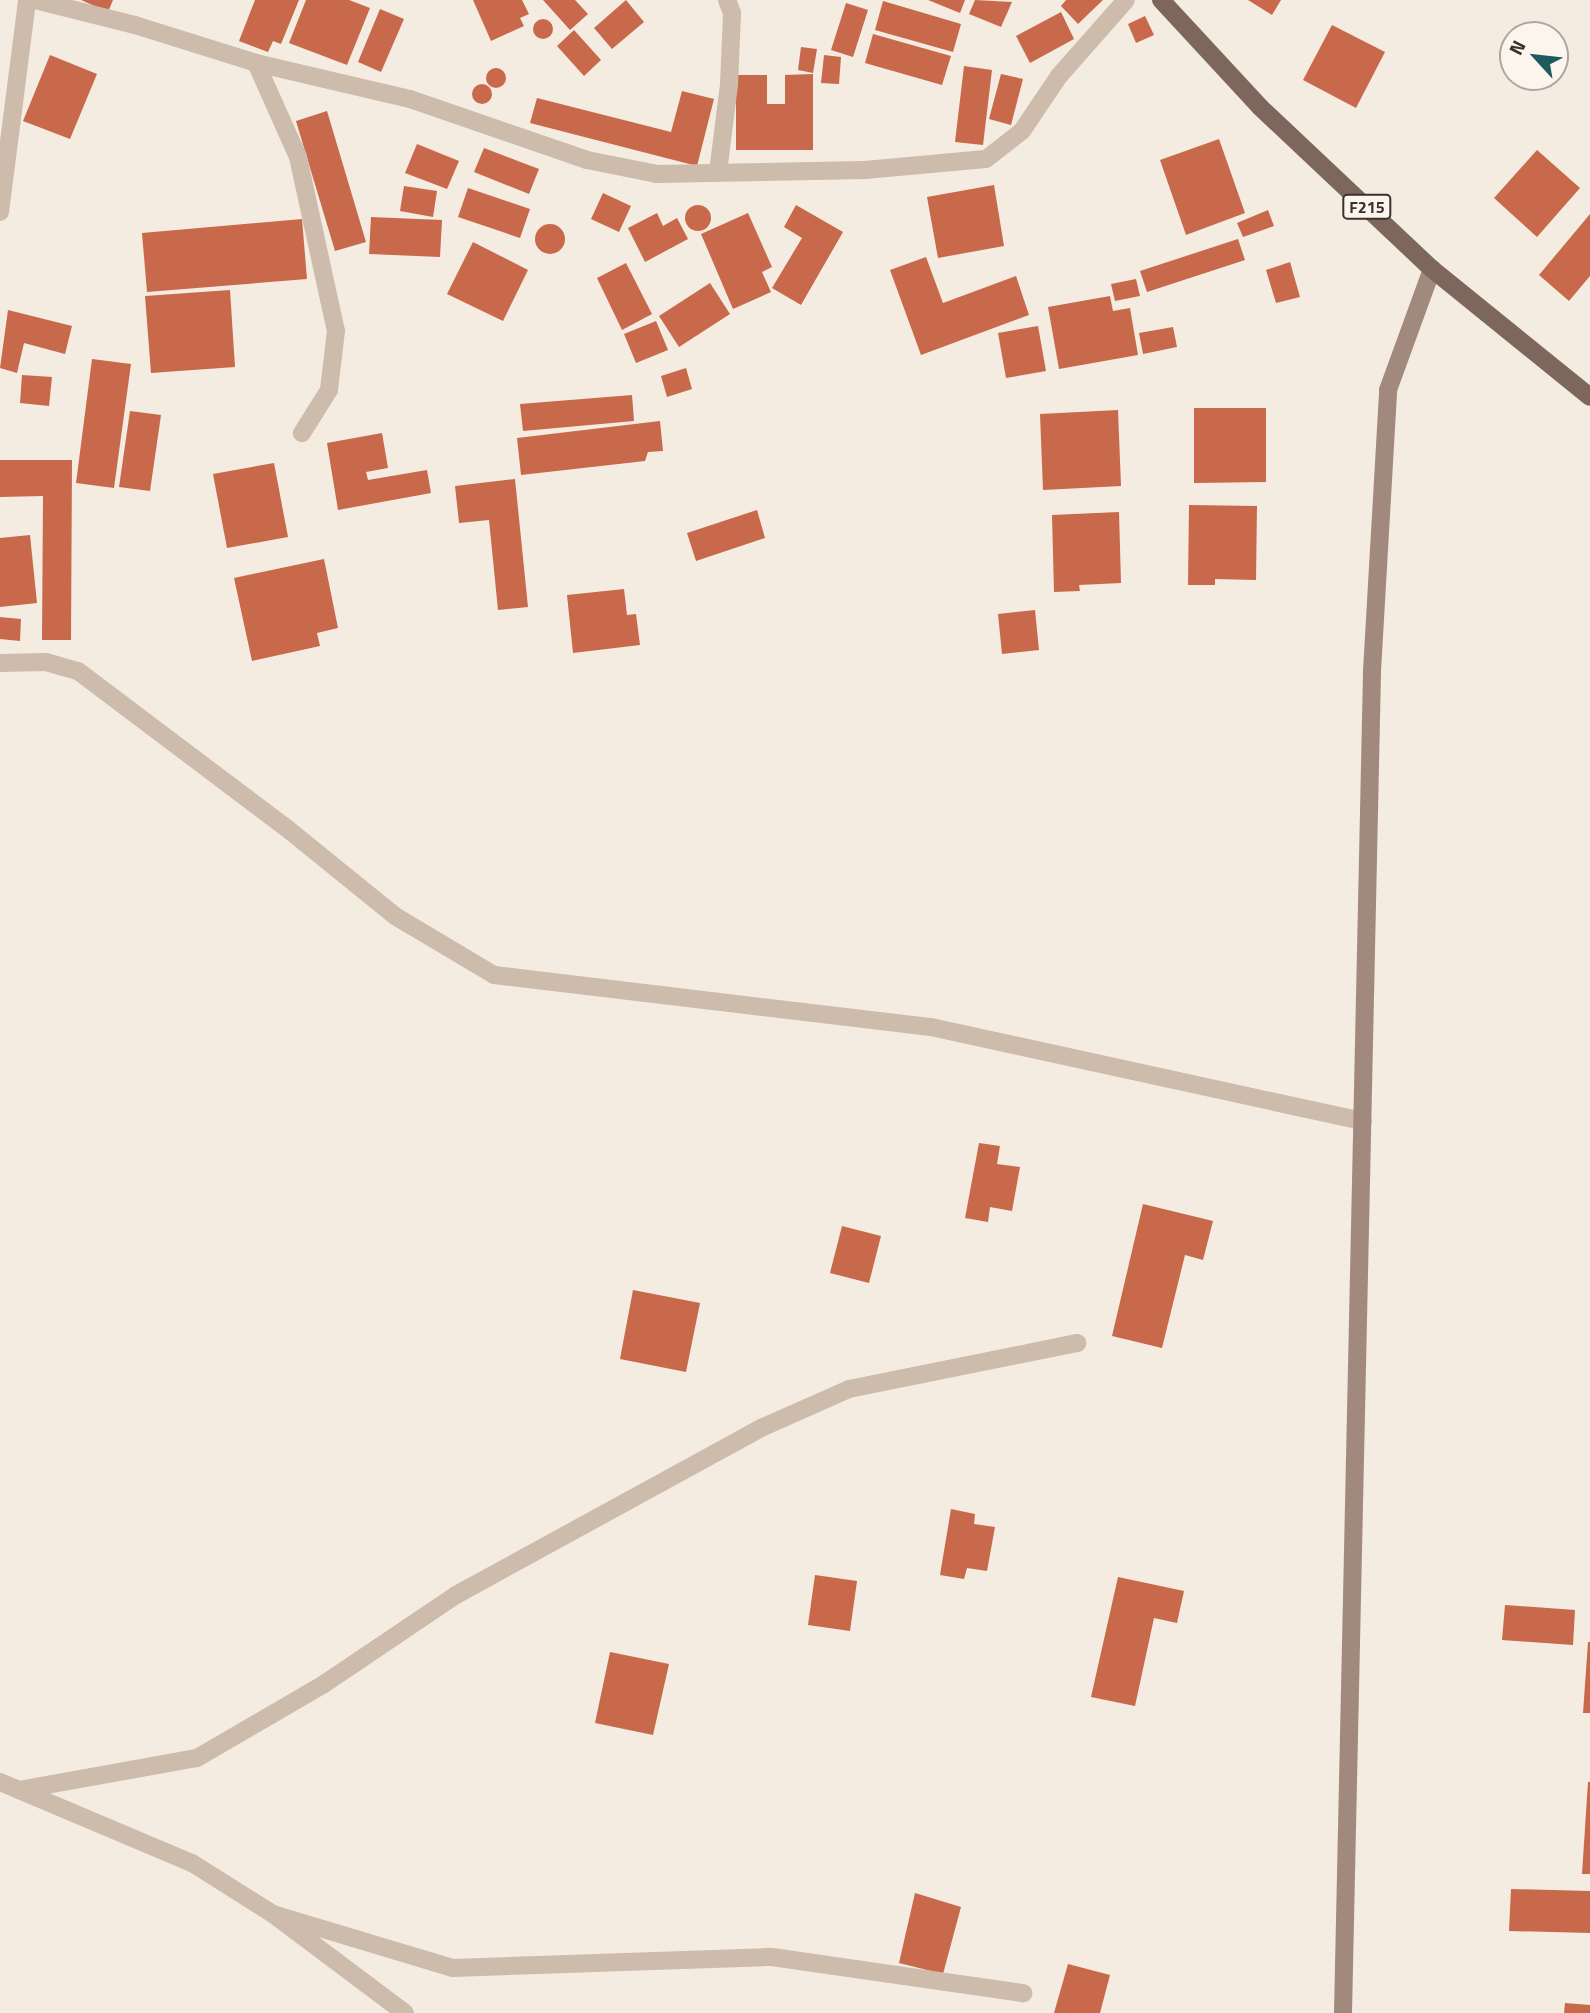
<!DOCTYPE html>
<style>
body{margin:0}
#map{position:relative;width:1590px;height:2013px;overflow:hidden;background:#f4ebe1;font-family:"Titillium Web",sans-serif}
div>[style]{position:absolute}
.building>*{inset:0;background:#c8694b}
.round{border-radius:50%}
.street>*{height:18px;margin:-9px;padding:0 9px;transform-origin:9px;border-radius:9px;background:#cdbbac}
.secondary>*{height:18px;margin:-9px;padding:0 9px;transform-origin:9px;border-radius:9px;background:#a18a7d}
.primary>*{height:18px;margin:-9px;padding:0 9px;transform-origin:9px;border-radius:9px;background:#7d675c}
span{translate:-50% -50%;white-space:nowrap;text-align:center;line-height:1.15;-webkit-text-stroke:5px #fbf5ee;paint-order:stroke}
.shield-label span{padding:2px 5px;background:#fbf5ee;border:2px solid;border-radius:5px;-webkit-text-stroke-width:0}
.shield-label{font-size:16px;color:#3b302b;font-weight:700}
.north{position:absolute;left:1499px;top:21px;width:70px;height:70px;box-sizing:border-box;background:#fbf5ee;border:2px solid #aea6a0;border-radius:50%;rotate:297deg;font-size:19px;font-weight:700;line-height:28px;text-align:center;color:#3b302b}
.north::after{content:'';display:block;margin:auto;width:24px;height:32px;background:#1f5a5e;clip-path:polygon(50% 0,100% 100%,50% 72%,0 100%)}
</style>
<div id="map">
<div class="building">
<i style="clip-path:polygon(81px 0,113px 0,108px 12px)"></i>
<i style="clip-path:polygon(255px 0,299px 0,281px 44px,273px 41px,268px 52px,239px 41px)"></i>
<i style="clip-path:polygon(306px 0,349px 0,370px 8px,347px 65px,289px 43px)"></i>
<i style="clip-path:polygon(473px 0,522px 0,529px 14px,520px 18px,524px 26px,491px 41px)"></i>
<i style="clip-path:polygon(543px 0,575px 0,588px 14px,570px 30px)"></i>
<i style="clip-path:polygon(626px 0,644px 22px,612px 49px,594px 28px)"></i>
<i style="clip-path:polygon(928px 0,965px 0,960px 13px)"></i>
<i style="clip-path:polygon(975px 0,1012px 2px,1001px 27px,969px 14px)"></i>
<i style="clip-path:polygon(1066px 0,1103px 0,1078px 24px,1061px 6px)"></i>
<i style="clip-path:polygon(1248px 0,1281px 0,1272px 15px)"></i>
<i style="clip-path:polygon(883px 1px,961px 24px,953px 52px,875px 30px)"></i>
<i style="clip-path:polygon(846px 3px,868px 10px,853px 57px,831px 50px)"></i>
<i style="clip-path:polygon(380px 9px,404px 19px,381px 72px,358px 62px)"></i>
<i style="clip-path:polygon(1061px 12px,1074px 39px,1030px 63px,1016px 36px)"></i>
<i style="clip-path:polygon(1145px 16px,1154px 35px,1136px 43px,1128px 24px)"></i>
<i class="round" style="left:533px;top:19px;width:20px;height:20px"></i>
<i style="clip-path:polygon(1332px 25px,1385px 52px,1356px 108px,1303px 80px)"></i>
<i style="clip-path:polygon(574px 30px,601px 60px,584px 76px,557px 46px)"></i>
<i style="clip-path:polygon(873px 34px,951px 56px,942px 85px,865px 63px)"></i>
<i style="clip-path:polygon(801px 47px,817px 49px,813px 73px,798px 70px)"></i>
<i style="clip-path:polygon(50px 55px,97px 74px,70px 139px,23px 121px)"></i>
<i style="clip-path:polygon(824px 55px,841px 57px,839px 84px,821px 83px)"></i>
<i style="clip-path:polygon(964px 66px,992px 70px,983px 145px,955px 142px)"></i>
<i class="round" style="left:486px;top:68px;width:20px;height:20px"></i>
<i style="clip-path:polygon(813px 74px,813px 150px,736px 150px,736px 75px,767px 75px,767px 104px,785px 104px,785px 75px)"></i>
<i style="clip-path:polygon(1001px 74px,1023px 79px,1011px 125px,989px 119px)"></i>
<i class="round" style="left:472px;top:84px;width:20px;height:20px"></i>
<i style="clip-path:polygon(682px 91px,714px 99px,697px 166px,530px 123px,537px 98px,671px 132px)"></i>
<i style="clip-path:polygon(327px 111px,366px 242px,335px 251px,296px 121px)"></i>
<i style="clip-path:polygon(1219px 139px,1245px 213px,1186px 235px,1160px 160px)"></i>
<i style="clip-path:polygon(417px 144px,459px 161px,447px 189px,405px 173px)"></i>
<i style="clip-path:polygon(484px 148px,539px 169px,529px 194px,474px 172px)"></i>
<i style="clip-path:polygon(1537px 150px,1580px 188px,1537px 237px,1494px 198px)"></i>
<i style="clip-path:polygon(994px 185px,1004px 246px,938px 258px,927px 197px)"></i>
<i style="clip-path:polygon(404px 186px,437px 191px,433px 217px,400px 211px)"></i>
<i style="clip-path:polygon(468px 188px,530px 209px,520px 238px,458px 217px)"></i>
<i style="clip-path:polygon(603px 193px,631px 206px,619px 232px,591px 219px)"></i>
<i style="clip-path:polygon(796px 205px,843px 232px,801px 305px,772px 288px,802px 238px,784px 227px)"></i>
<i class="round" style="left:685px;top:205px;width:26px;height:26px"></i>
<i style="clip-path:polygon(1268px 210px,1274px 226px,1243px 237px,1237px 223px)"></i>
<i style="clip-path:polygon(657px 213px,663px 226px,677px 218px,688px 239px,645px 262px,628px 228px)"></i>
<i style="clip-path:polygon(748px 213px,772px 267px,762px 272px,771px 292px,733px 309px,701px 234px)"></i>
<i style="clip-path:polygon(1590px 214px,1590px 276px,1569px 301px,1539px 275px)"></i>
<i style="clip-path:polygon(371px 217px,442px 220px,440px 257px,369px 254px)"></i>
<i style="clip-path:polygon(302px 219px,307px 279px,147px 292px,142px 233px)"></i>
<i class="round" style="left:535px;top:224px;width:30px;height:30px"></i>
<i style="clip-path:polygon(1238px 239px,1245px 260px,1147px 292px,1140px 271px)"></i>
<i style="clip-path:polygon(473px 242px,528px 270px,503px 321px,447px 294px)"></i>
<i style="clip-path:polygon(926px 257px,943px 303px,1016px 276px,1029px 315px,921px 355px,890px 270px)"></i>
<i style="clip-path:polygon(1290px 262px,1300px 297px,1276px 303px,1266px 270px)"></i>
<i style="clip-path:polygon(626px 263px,652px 314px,622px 330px,597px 278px)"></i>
<i style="clip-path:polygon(1136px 279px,1140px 296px,1115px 301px,1111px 284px)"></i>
<i style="clip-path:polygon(710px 283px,730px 314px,679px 347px,659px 316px)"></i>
<i style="clip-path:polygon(230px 290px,235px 367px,151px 373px,145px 296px)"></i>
<i style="clip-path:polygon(1110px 296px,1113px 311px,1130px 308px,1138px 355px,1059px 369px,1048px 307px)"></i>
<i style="clip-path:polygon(8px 310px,72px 326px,65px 354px,24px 343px,17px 373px,0 368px)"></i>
<i style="clip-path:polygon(656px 321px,668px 350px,636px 363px,624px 334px)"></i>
<i style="clip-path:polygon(1038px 326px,1046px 371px,1006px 378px,998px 333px)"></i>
<i style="clip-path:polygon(1173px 327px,1177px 347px,1143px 354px,1139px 333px)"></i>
<i style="clip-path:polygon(92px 359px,131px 364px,114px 488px,76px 483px)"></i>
<i style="clip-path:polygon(686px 368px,692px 389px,667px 397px,661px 376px)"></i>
<i style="clip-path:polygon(22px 375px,52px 377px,49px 406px,20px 403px)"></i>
<i style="clip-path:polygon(632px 395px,634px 421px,523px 431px,520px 404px)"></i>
<i style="clip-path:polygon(1194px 408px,1266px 408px,1266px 482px,1194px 483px)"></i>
<i style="clip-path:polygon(1118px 410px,1121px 486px,1043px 490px,1040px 414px)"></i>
<i style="clip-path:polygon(130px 411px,161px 415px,150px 491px,119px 487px)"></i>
<i style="clip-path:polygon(660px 421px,663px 451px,648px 452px,645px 461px,521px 475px,517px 438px)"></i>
<i style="clip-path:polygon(382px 433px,388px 468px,366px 472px,368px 480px,427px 470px,431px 493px,338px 510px,327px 443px)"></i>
<i style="clip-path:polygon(0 460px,72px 460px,71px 640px,42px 640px,43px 496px,0 497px)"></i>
<i style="clip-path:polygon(274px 463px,288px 537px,227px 548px,213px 474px)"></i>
<i style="clip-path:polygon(515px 479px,528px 607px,498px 610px,489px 520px,459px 523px,455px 486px)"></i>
<i style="clip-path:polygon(1189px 505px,1257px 506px,1256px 580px,1215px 579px,1215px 585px,1188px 585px)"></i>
<i style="clip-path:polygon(757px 510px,765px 538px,696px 561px,687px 533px)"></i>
<i style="clip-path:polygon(1119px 512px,1121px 583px,1079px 585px,1080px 591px,1054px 592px,1052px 515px)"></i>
<i style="clip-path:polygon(30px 535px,37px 603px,0 607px,0 538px)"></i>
<i style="clip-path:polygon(324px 559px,338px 628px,317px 633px,320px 646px,252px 661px,234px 578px)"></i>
<i style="clip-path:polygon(624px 589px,627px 615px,636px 614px,640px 645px,573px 653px,567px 595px)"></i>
<i style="clip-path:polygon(1035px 610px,1039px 650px,1002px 654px,998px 614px)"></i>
<i style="clip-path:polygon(0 617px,21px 619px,20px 641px,0 639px)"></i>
<i style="clip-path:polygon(979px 1143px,1000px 1146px,997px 1164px,1020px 1167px,1012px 1211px,990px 1207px,988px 1222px,965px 1218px)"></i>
<i style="clip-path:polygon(1143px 1204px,1213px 1221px,1203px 1260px,1185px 1255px,1162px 1348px,1112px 1336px)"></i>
<i style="clip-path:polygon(842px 1226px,881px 1236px,869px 1283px,830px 1273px)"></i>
<i style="clip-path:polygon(633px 1290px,700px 1303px,686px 1372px,620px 1359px)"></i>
<i style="clip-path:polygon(951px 1509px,975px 1514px,974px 1524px,995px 1527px,987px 1571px,967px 1568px,964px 1579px,940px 1575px)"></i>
<i style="clip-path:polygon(815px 1575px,857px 1581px,850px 1631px,808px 1625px)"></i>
<i style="clip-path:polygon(1118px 1577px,1184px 1591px,1177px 1623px,1154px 1618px,1135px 1706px,1091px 1697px)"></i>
<i style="clip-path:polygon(1505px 1605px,1575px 1610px,1573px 1645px,1502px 1640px)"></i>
<i style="clip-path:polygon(1588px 1642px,1590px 1642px,1590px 1713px,1583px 1713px)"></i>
<i style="clip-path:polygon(610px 1652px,669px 1664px,653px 1735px,595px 1723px)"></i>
<i style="clip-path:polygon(1588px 1782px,1590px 1782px,1590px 1874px,1582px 1874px)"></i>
<i style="clip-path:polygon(1511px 1889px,1590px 1891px,1590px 1933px,1509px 1931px)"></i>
<i style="clip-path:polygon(915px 1893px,961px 1907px,943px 1974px,899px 1963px)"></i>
<i style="clip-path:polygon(1068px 1964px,1110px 1975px,1100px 2013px,1054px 2013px)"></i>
<i style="clip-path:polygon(1565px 2003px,1590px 2005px,1590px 2013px,1564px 2013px)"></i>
</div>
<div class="street">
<i style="left:35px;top:0;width:103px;rotate:14deg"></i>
<i style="left:135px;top:25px;width:127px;rotate:17.4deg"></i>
<i style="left:256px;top:63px;width:158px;rotate:13.2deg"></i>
<i style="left:410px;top:99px;width:187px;rotate:19deg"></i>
<i style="left:587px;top:160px;width:71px;rotate:11.3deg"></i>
<i style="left:657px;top:174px;width:208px;rotate:-1.1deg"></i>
<i style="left:865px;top:170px;width:121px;rotate:-5.2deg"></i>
<i style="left:986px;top:159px;width:46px;rotate:-37.9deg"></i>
<i style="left:1022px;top:131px;width:66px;rotate:-56.1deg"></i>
<i style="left:1059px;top:76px;width:101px;rotate:-48.6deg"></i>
<i style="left:256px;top:63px;width:103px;rotate:65.9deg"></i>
<i style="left:298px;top:157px;width:178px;rotate:77.7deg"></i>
<i style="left:336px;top:331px;width:59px;rotate:96.8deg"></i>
<i style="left:329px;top:390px;width:51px;rotate:122.1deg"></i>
<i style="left:718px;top:172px;width:88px;rotate:-82.8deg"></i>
<i style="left:729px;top:85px;width:72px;rotate:-87.6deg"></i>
<i style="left:732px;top:13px;width:14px;rotate:-111deg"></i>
<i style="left:0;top:212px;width:214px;rotate:-82.7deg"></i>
<i style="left:0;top:663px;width:46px;rotate:-1.2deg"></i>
<i style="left:46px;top:662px;width:33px;rotate:16deg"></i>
<i style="left:78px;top:671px;width:258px;rotate:37deg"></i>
<i style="left:284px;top:826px;width:143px;rotate:39deg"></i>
<i style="left:395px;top:916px;width:115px;rotate:30.8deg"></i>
<i style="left:494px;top:975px;width:440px;rotate:6.8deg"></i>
<i style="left:931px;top:1027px;width:442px;rotate:12.3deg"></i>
<i style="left:0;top:1782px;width:208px;rotate:22.9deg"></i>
<i style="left:192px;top:1863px;width:96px;rotate:32.2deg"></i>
<i style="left:273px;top:1914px;width:165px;rotate:36.9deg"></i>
<i style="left:19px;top:1790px;width:181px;rotate:-10.2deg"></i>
<i style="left:197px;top:1758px;width:147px;rotate:-30.2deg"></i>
<i style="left:324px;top:1684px;width:159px;rotate:-34deg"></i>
<i style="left:456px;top:1595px;width:348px;rotate:-28.7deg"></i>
<i style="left:761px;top:1428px;width:96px;rotate:-23.9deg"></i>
<i style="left:849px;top:1389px;width:233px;rotate:-11.4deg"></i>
<i style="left:273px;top:1914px;width:188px;rotate:16.7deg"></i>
<i style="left:453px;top:1968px;width:319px;rotate:-2deg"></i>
<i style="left:772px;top:1957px;width:254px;rotate:8.2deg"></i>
</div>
<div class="secondary">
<i style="left:1343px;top:2013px;width:1342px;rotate:-88.76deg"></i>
<i style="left:1372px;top:671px;width:281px;rotate:-86.7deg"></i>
<i style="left:1388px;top:390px;width:129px;rotate:-70deg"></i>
</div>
<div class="primary">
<i style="left:1161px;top:0;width:146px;rotate:47.2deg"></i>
<i style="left:1260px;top:107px;width:236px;rotate:43.3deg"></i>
<i style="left:1432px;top:269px;width:203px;rotate:39deg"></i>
</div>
<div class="shield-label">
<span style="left:1367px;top:207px">F215</span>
</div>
<div class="north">N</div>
</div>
